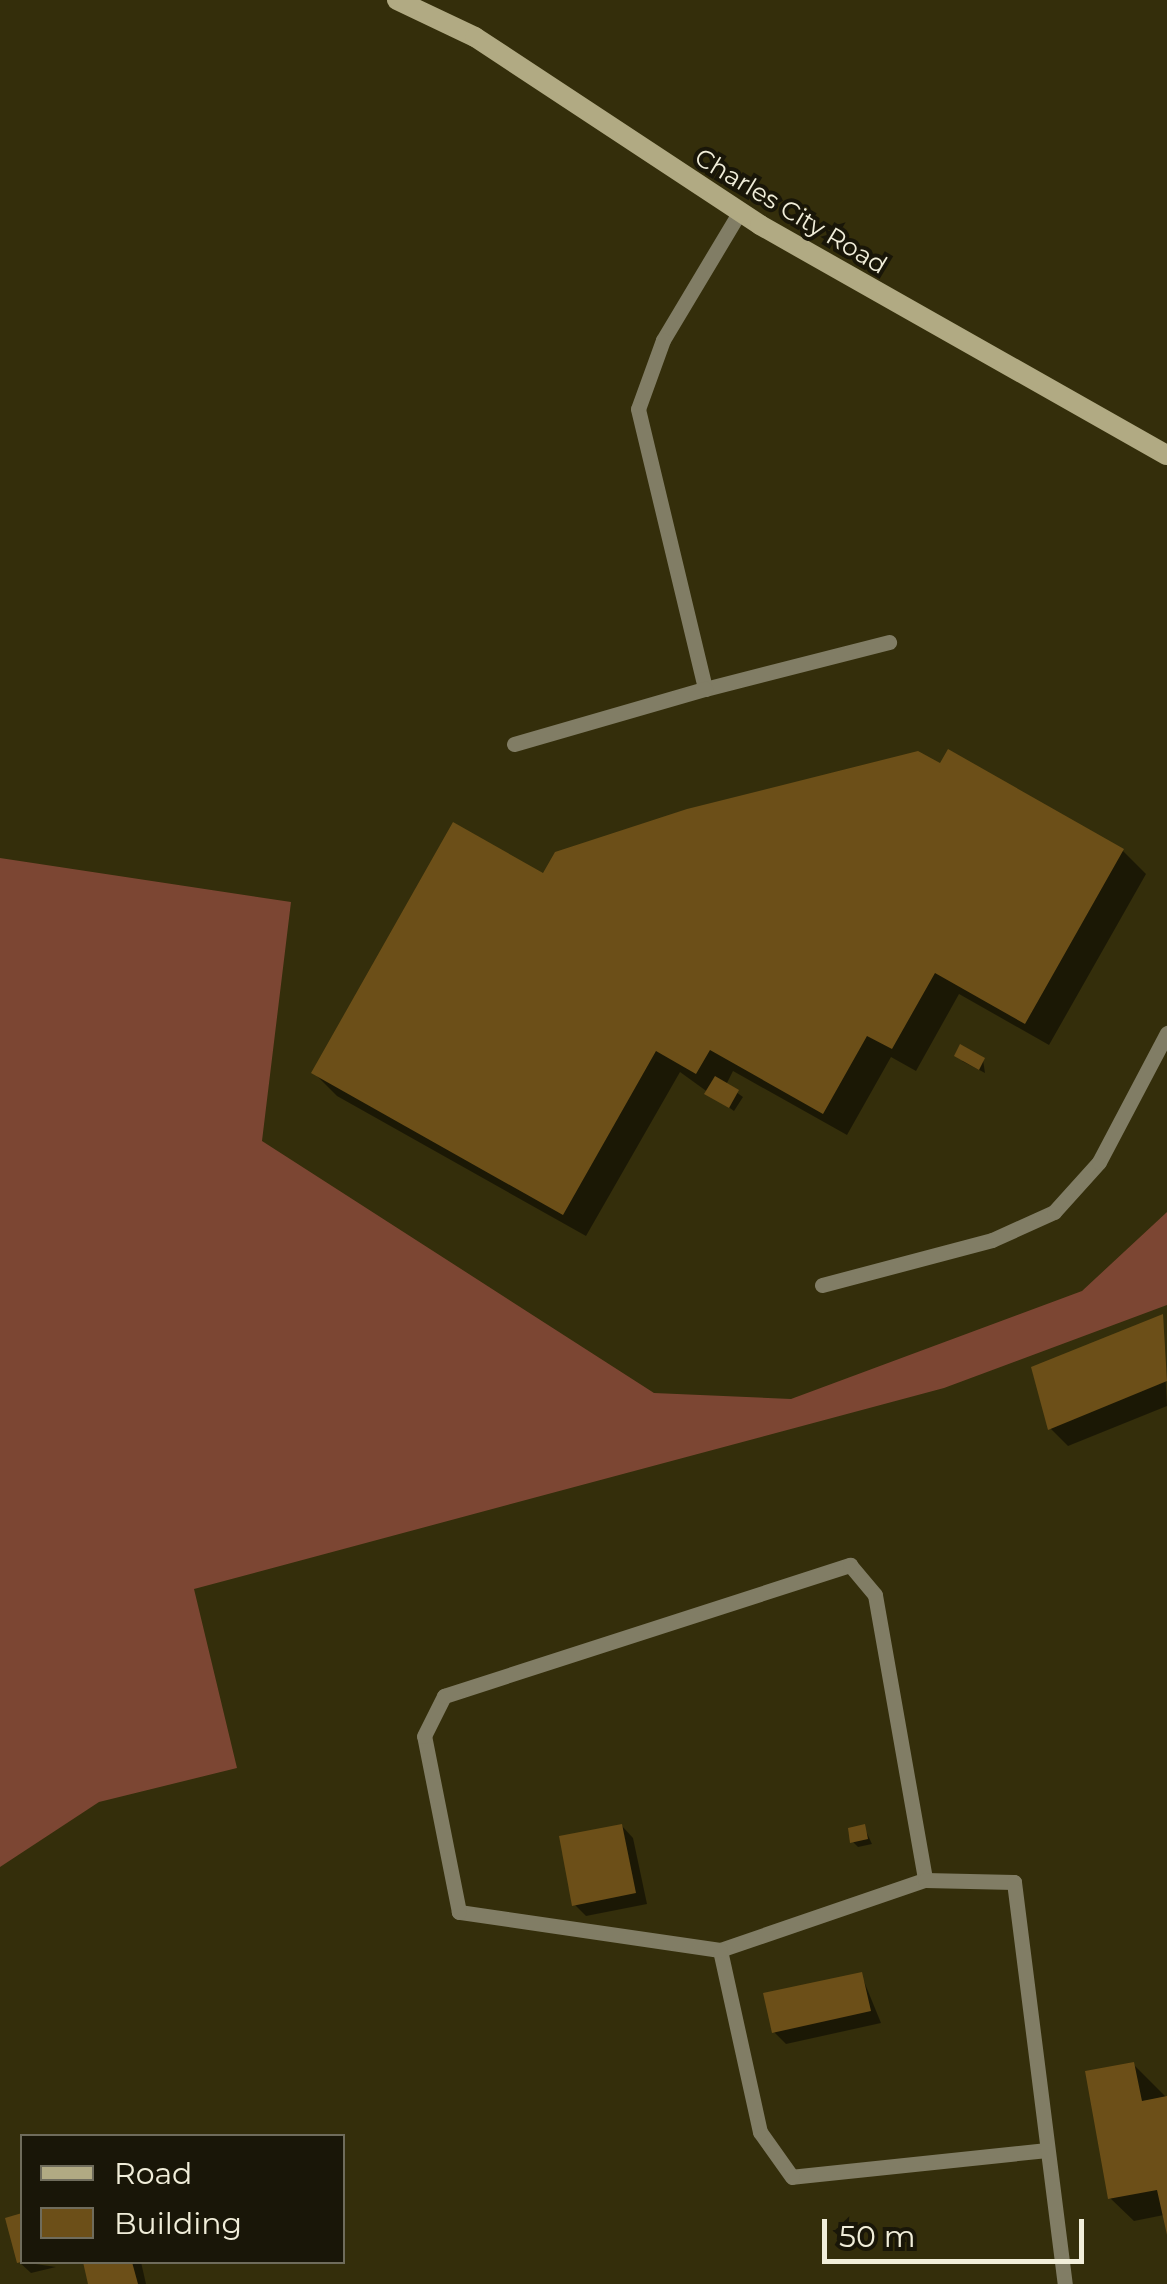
<!DOCTYPE html>
<style>
body{margin:0}
#map{position:relative;width:1167px;height:2284px;overflow:hidden;background:#342e0b;font-family:Montserrat,sans-serif}
div>[style]{position:absolute}
.forest>*{inset:0;background:#7c4633}
.shadow>*{inset:0;background:#0007}
.building>*{inset:0;background:#6c4f18}
.service>*{height:15px;margin:-7.5px;padding:0 7.5px;transform-origin:7.5px;border-radius:7.5px;background:#817d65}
.secondary>*{height:20px;margin:-10px;padding:0 10px;transform-origin:10px;border-radius:10px;background:#b1aa83}
span{translate:-50% -50%;white-space:nowrap;text-align:center;line-height:1.15;-webkit-text-stroke:8px #191608;paint-order:stroke}
.street-label{font-size:25px;color:#f1eeda}
.legend{position:absolute;left:20px;top:2134px;width:325px;height:130px;box-sizing:border-box;background:#191608;border:2px solid #6f6c5c;margin:0;padding:12px 18px;list-style:none;font-size:30px;color:#f1eeda}
.legend li{display:flex;align-items:center;gap:20px;height:50px}
.legend b{width:50px;border:2px solid #6f6c5c}
.scale{position:absolute;left:822px;top:2219px;width:262px;height:45px;box-sizing:border-box;border:5px solid #f1eeda;border-top:0;padding-left:12px;font-size:30px;line-height:35px;white-space:nowrap;color:#f1eeda;-webkit-text-stroke:8px #191608;paint-order:stroke}
</style>
<div id="map">
<div class="forest">
<i style="clip-path:polygon(0 858px,291px 902px,262px 1141px,654px 1393px,791px 1399px,1082px 1291px,1167px 1212px,1167px 1305px,944px 1388px,194px 1589px,237px 1768px,99px 1802px,0 1867px)"></i>
</div>
<div class="shadow">
<i style="clip-path:polygon(1123px 851px,1146px 874px,1049px 1045px,959px 994px,916px 1071px,891px 1057px,847px 1135px,733px 1071px,726px 1085px,743px 1097px,734px 1111px,680px 1072px,586px 1236px,337px 1096px,314px 1073px,544px 876px)"></i>
<i style="clip-path:polygon(983px 1060px,985px 1073px,962px 1061px)"></i>
<i style="clip-path:polygon(1162px 1317px,1167px 1406px,1068px 1446px,1050px 1428px)"></i>
<i style="clip-path:polygon(622px 1826px,633px 1838px,647px 1904px,586px 1916px,574px 1904px)"></i>
<i style="clip-path:polygon(864px 1827px,872px 1844px,858px 1847px,853px 1842px)"></i>
<i style="clip-path:polygon(861px 1974px,881px 2023px,786px 2044px,774px 2032px)"></i>
<i style="clip-path:polygon(1134px 2065px,1167px 2098px,1167px 2232px,1164px 2215px,1134px 2221px,1110px 2198px)"></i>
<i style="clip-path:polygon(22px 2216px,22px 2262px,56px 2267px,31px 2273px,19px 2262px,8px 2220px)"></i>
<i style="clip-path:polygon(88px 2262px,141px 2262px,146px 2284px,91px 2284px)"></i>
</div>
<div class="building">
<i style="clip-path:polygon(948px 749px,1124px 849px,1025px 1024px,935px 973px,892px 1049px,867px 1036px,823px 1114px,710px 1050px,696px 1074px,656px 1051px,563px 1215px,311px 1073px,453px 822px,543px 873px,555px 852px,687px 809px,918px 751px,940px 763px)"></i>
<i style="clip-path:polygon(960px 1044px,985px 1058px,979px 1070px,954px 1056px)"></i>
<i style="clip-path:polygon(715px 1076px,739px 1090px,729px 1108px,704px 1094px)"></i>
<i style="clip-path:polygon(1163px 1314px,1167px 1381px,1048px 1430px,1031px 1367px)"></i>
<i style="clip-path:polygon(622px 1824px,636px 1893px,572px 1906px,559px 1836px)"></i>
<i style="clip-path:polygon(865px 1824px,868px 1839px,850px 1843px,848px 1828px)"></i>
<i style="clip-path:polygon(862px 1972px,871px 2011px,772px 2033px,763px 1993px)"></i>
<i style="clip-path:polygon(1134px 2062px,1142px 2101px,1167px 2096px,1167px 2235px,1157px 2190px,1108px 2199px,1085px 2071px)"></i>
<i style="clip-path:polygon(22px 2213px,22px 2262px,17px 2263px,5px 2218px)"></i>
<i style="clip-path:polygon(83px 2262px,132px 2262px,138px 2284px,88px 2284px)"></i>
</div>
<div class="service">
<i style="left:739px;top:213px;width:148px;rotate:120.9deg"></i>
<i style="left:663px;top:340px;width:73px;rotate:109.9deg"></i>
<i style="left:638px;top:409px;width:288px;rotate:76.5deg"></i>
<i style="left:705px;top:689px;width:190px;rotate:-14.3deg"></i>
<i style="left:514px;top:744px;width:199px;rotate:-16.1deg"></i>
<i style="left:822px;top:1285px;width:176px;rotate:-14.8deg"></i>
<i style="left:992px;top:1240px;width:68px;rotate:-24.3deg"></i>
<i style="left:1054px;top:1212px;width:67px;rotate:-48deg"></i>
<i style="left:1099px;top:1162px;width:146px;rotate:-62.2deg"></i>
<i style="left:720px;top:1950px;width:217px;rotate:-18.9deg"></i>
<i style="left:1047px;top:2150px;width:256px;rotate:174deg"></i>
<i style="left:792px;top:2177px;width:55px;rotate:-125.4deg"></i>
<i style="left:760px;top:2132px;width:186px;rotate:-102.4deg"></i>
<i style="left:720px;top:1950px;width:264px;rotate:-171.7deg"></i>
<i style="left:459px;top:1912px;width:179px;rotate:-101.2deg"></i>
<i style="left:424px;top:1736px;width:45px;rotate:-63.4deg"></i>
<i style="left:444px;top:1696px;width:427px;rotate:-17.9deg"></i>
<i style="left:850px;top:1565px;width:39px;rotate:50deg"></i>
<i style="left:875px;top:1595px;width:289px;rotate:80deg"></i>
<i style="left:925px;top:1880px;width:89px;rotate:1.3deg"></i>
<i style="left:1014px;top:1882px;width:405px;rotate:82.8deg"></i>
</div>
<div class="secondary">
<i style="left:397px;top:0;width:86px;rotate:25.4deg"></i>
<i style="left:475px;top:37px;width:341px;rotate:33.4deg"></i>
<i style="left:760px;top:225px;width:467px;rotate:29.5deg"></i>
</div>
<div class="street-label">
<span style="left:791px;top:211px;rotate:31deg">Charles City Road</span>
</div>
<ul class="legend">
<li><b style="height:12px;background:#b1aa83"></b>Road</li>
<li><b style="height:28px;background:#6c4f18"></b>Building</li>
</ul>
<div class="scale">50 m</div>
</div>
